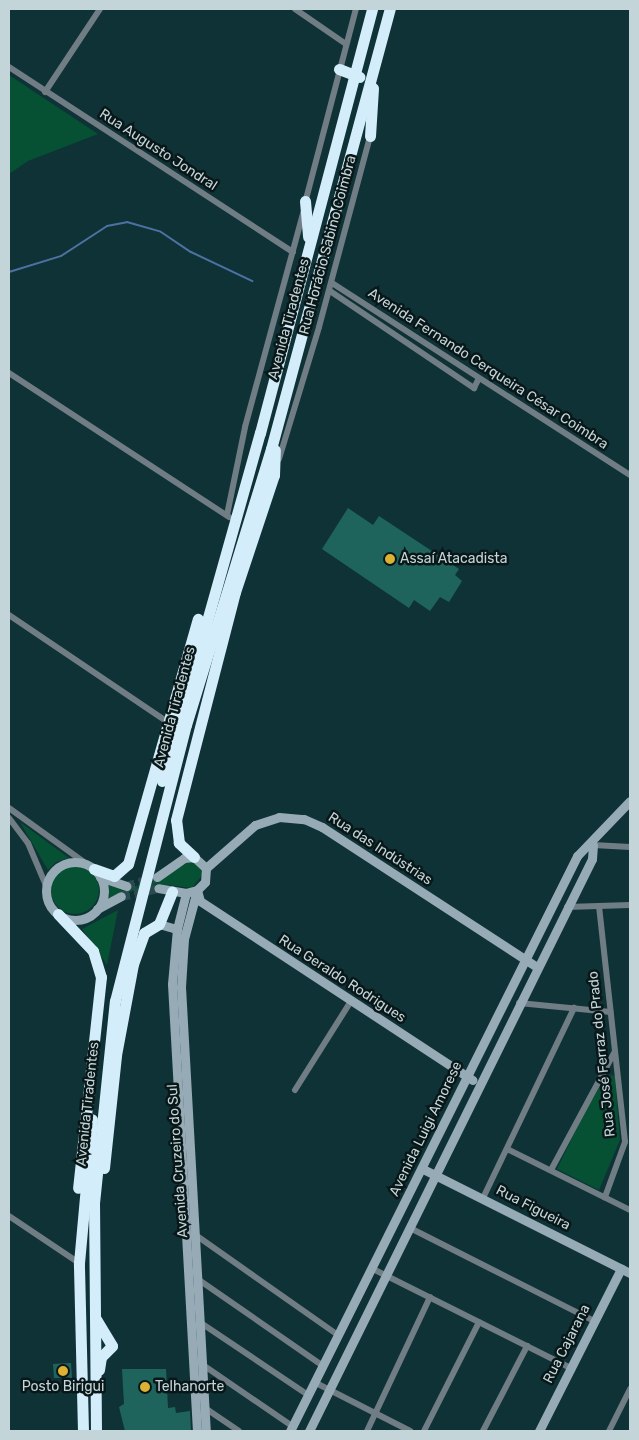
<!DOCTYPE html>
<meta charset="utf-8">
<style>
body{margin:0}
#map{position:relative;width:639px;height:1440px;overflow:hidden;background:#0f3237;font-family:Rubik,sans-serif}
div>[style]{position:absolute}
.green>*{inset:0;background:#065033}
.round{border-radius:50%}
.stream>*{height:2px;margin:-1px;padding:0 1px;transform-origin:1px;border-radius:1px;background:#4d72a2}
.building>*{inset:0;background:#1f645c}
.secondary-tunnel>*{height:9px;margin-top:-4.5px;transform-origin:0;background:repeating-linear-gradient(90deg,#2a4a4f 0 9px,transparent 0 13.5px)}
.street>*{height:6px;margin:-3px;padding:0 3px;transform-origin:3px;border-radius:3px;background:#707d84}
.secondary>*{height:9px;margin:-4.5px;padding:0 4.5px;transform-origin:4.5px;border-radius:4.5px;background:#97abb6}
.secondary>.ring{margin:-4.5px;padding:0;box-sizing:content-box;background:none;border:9px solid #97abb6;border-radius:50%}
.highway>*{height:11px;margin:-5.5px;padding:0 5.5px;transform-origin:5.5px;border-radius:5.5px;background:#d4edfb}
.dots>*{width:14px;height:14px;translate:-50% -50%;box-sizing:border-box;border:2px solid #091719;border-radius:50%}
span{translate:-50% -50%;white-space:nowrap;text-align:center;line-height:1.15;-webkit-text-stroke:5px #091719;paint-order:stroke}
.street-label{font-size:14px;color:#c3d5d8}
.poi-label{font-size:14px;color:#c3d5d8}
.left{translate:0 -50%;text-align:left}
.frame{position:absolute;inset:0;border:10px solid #c3d5d8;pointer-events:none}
</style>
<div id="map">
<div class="green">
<i style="clip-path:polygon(9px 75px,98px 134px,28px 161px,9px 174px)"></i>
<i style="clip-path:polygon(20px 822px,69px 858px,56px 862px,48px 870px)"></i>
<i style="clip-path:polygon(190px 861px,197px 863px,203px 874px,192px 888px,159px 884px,108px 898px,109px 885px,124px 889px,161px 879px)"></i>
<i class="round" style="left:51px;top:866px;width:48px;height:48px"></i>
<i style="clip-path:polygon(118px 910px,107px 965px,82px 929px)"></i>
<i style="clip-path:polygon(603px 1074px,615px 1076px,620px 1140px,599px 1190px,557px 1169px)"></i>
</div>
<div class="stream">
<i style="left:9px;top:272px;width:54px;rotate:-17.1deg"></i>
<i style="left:61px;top:256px;width:55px;rotate:-33.1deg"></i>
<i style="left:107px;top:226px;width:20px;rotate:-11deg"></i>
<i style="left:127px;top:222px;width:35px;rotate:16deg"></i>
<i style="left:161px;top:232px;width:36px;rotate:34deg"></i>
<i style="left:191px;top:252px;width:68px;rotate:25.4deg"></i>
</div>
<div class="building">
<i style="clip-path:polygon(348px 508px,373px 525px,379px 516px,459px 569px,455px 575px,462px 581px,449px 602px,440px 597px,430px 611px,414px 600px,409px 608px,322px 549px)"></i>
<i style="clip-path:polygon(71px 1363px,72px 1378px,54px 1378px,53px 1364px)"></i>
<i style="clip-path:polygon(122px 1369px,166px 1369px,168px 1408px,175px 1407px,176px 1413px,190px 1411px,191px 1431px,125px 1431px,119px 1407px,124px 1404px)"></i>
</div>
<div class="secondary-tunnel">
<i style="left:126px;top:886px;width:32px;rotate:-16deg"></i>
<i style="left:121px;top:896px;width:38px;rotate:-12deg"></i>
</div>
<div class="street">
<i style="left:295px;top:9px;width:62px;rotate:34.5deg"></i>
<i style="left:9px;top:67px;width:339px;rotate:33.1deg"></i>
<i style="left:45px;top:92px;width:100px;rotate:-56.5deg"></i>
<i style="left:305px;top:203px;width:201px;rotate:-75.3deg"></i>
<i style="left:332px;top:283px;width:354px;rotate:32.8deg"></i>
<i style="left:330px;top:291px;width:174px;rotate:34deg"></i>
<i style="left:474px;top:388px;width:9px;rotate:-63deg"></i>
<i style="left:9px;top:373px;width:263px;rotate:33.2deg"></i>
<i style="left:279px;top:459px;width:138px;rotate:-73.1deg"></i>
<i style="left:319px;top:327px;width:198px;rotate:-75deg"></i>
<i style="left:227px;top:515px;width:90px;rotate:-78.4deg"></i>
<i style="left:245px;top:427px;width:222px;rotate:-74.8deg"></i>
<i style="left:9px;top:615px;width:189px;rotate:34deg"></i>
<i style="left:9px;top:808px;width:97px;rotate:35.8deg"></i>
<i style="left:9px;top:818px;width:31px;rotate:53deg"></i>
<i style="left:28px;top:843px;width:49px;rotate:67.1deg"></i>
<i style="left:593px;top:845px;width:37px;rotate:3deg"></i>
<i style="left:599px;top:906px;width:237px;rotate:83.7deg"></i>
<i style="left:625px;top:1142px;width:59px;rotate:110deg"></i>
<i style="left:567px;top:907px;width:63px;rotate:-1.8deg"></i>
<i style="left:519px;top:1003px;width:92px;rotate:5.6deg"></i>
<i style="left:295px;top:1090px;width:105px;rotate:-57.8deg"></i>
<i style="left:507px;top:1149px;width:137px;rotate:26.4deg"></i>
<i style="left:551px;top:1170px;width:133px;rotate:-61.7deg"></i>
<i style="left:483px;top:1198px;width:211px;rotate:-64.4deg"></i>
<i style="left:9px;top:1216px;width:84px;rotate:33.9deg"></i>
<i style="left:410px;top:1228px;width:206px;rotate:26.8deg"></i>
<i style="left:197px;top:1236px;width:172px;rotate:35.1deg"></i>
<i style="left:373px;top:1269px;width:221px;rotate:26.6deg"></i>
<i style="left:199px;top:1280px;width:151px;rotate:34.7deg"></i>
<i style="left:201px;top:1323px;width:129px;rotate:33.9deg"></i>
<i style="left:203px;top:1365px;width:108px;rotate:34.4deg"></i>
<i style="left:314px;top:1382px;width:108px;rotate:27deg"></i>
<i style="left:205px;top:1408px;width:41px;rotate:34.1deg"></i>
<i style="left:367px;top:1431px;width:148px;rotate:-64.8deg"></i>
<i style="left:424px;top:1431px;width:122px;rotate:-63.2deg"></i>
<i style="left:483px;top:1431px;width:96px;rotate:-62.6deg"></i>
<i style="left:609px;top:1431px;width:47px;rotate:-63.4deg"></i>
</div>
<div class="secondary">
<i class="ring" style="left:46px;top:862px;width:49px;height:49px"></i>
<i style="left:206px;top:868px;width:65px;rotate:-41.3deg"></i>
<i style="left:255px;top:825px;width:25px;rotate:-18deg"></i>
<i style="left:279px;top:817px;width:25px;rotate:5deg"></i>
<i style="left:304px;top:819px;width:20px;rotate:24deg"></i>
<i style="left:322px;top:827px;width:257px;rotate:33.1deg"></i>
<i style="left:100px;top:877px;width:28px;rotate:19deg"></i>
<i style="left:157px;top:877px;width:33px;rotate:-35deg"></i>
<i style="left:184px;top:858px;width:10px;rotate:-6deg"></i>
<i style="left:194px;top:857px;width:16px;rotate:43deg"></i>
<i style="left:206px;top:868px;width:14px;rotate:94deg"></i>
<i style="left:205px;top:882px;width:11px;rotate:135deg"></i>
<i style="left:197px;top:890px;width:11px;rotate:165deg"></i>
<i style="left:186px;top:893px;width:28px;rotate:-170deg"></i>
<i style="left:197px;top:890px;width:51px;rotate:104.9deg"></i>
<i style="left:184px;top:939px;width:48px;rotate:93.6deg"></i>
<i style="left:181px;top:987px;width:445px;rotate:86.8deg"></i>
<i style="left:197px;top:890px;width:11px;rotate:75deg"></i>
<i style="left:200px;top:901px;width:326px;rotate:33.3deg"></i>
<i style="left:186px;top:893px;width:37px;rotate:104deg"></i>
<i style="left:177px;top:929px;width:55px;rotate:95.2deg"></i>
<i style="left:172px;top:984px;width:448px;rotate:86.8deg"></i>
<i style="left:97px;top:909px;width:27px;rotate:-28deg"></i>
<i style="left:159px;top:924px;width:19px;rotate:16deg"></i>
<i style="left:423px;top:1169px;width:232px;rotate:26.7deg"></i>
<i style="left:290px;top:1431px;width:643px;rotate:-63.47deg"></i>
<i style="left:577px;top:856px;width:76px;rotate:-46.1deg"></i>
<i style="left:309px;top:1431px;width:638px;rotate:-63.68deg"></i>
<i style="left:592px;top:859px;width:14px;rotate:-86deg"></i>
<i style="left:539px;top:1431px;width:182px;rotate:-63.2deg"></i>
</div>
<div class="highway">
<i style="left:339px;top:69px;width:22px;rotate:21deg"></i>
<i style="left:370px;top:136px;width:48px;rotate:-86.4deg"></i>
<i style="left:305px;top:201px;width:36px;rotate:85deg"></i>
<i style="left:162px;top:781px;width:362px;rotate:-74.3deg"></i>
<i style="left:260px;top:433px;width:439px;rotate:-75.2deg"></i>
<i style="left:194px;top:857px;width:21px;rotate:-137deg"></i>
<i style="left:179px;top:843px;width:23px;rotate:-97deg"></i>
<i style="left:176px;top:820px;width:236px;rotate:-75.5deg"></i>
<i style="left:235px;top:592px;width:123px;rotate:-71.6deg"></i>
<i style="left:274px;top:475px;width:25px;rotate:-88deg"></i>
<i style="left:94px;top:869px;width:21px;rotate:19deg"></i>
<i style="left:114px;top:876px;width:18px;rotate:-41deg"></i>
<i style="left:128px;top:864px;width:255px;rotate:-74.1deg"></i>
<i style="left:58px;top:914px;width:51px;rotate:46.6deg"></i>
<i style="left:93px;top:951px;width:27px;rotate:73deg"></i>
<i style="left:101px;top:977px;width:212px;rotate:96.2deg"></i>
<i style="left:104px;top:1168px;width:114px;rotate:-83.9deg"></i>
<i style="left:116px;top:1055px;width:93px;rotate:-79.4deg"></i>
<i style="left:133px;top:964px;width:33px;rotate:-70deg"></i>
<i style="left:144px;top:933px;width:17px;rotate:-31deg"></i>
<i style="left:159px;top:924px;width:35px;rotate:-68deg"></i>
<i style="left:96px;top:1319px;width:31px;rotate:59deg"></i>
<i style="left:112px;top:1346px;width:16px;rotate:135deg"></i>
<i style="left:101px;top:1357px;width:13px;rotate:99deg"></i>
<i style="left:83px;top:1431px;width:168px;rotate:-91.4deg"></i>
<i style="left:79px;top:1263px;width:144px;rotate:-84.8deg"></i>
<i style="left:96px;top:1431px;width:228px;rotate:-90.5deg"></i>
<i style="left:94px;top:1203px;width:203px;rotate:-84.1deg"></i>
<i style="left:115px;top:1001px;width:285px;rotate:-75.6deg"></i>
<i style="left:186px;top:725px;width:289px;rotate:-72.9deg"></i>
<i style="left:271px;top:449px;width:456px;rotate:-74.9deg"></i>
</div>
<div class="dots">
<i style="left:390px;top:559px;background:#ddb133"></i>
<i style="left:63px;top:1371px;background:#ddb133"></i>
<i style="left:145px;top:1387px;background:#ddb133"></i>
</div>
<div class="street-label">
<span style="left:158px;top:150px;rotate:33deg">Rua Augusto Jondral</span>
<span style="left:328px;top:245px;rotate:-75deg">Rua Horácio Sabino Coimbra</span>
<span style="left:289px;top:319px;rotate:-75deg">Avenida Tiradentes</span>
<span style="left:488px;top:369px;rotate:33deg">Avenida Fernando Cerqueira César Coimbra</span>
<span style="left:175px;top:707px;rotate:-75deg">Avenida Tiradentes</span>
<span style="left:380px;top:849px;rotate:33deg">Rua das Indústrias</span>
<span style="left:342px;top:979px;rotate:33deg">Rua Geraldo Rodrigues</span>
<span style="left:602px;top:1054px;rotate:-96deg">Rua José Ferraz do Prado</span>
<span style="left:88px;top:1104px;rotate:-84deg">Avenida Tiradentes</span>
<span style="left:426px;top:1129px;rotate:-64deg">Avenida Luigi Amorese</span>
<span style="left:178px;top:1161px;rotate:-94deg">Avenida Cruzeiro do Sul</span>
<span style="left:533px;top:1208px;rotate:27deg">Rua Figueira</span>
<span style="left:567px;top:1344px;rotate:-63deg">Rua Cajarana</span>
</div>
<div class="poi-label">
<span class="left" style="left:400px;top:559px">Assaí Atacadista</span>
<span style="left:63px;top:1387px">Posto Birigui</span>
<span class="left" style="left:155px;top:1387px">Telhanorte</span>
</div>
<div class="frame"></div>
</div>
